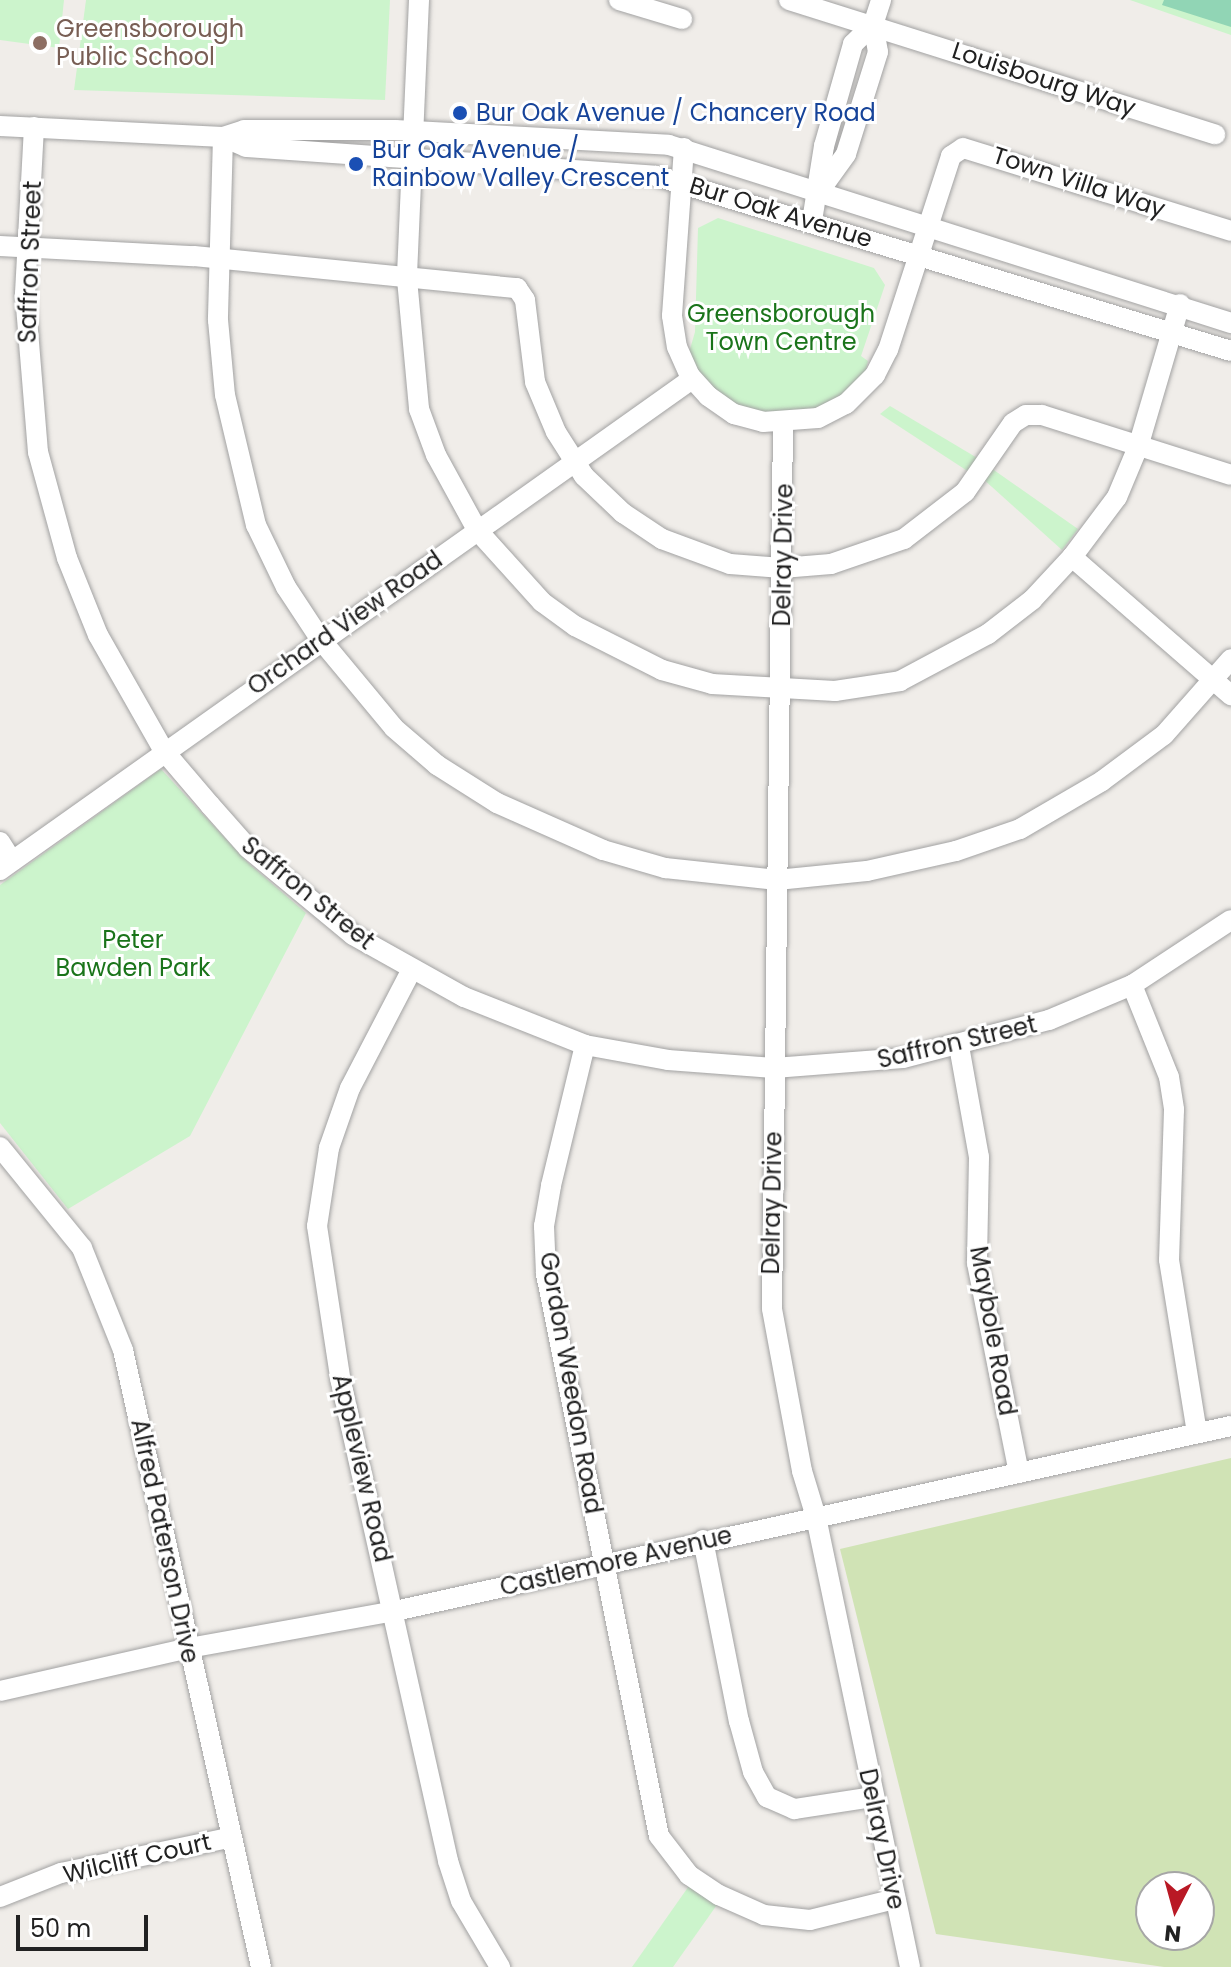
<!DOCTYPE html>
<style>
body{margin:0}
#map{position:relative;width:1231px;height:1967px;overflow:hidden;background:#f0ede9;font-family:Poppins,sans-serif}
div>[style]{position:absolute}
.grass>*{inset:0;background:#d0e3b5}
.park>*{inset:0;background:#ccf4cc}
.pitch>*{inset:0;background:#91d5b5}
.roads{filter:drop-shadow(0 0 2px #a2a2a2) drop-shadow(0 0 2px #a2a2a2)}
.minor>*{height:20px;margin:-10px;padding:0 10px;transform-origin:10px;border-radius:10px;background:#fff}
.dots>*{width:22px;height:22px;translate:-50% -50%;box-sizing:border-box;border:4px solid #fff;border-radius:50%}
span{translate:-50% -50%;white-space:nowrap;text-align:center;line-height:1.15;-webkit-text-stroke:6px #fff;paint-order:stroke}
.education-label{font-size:24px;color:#785e54}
.left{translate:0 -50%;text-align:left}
.street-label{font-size:24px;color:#212121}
.transit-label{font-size:24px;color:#164399}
.park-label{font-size:24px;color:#1a741a}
.north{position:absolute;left:1135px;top:1871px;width:80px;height:80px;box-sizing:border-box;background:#fff;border:2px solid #a6a6a6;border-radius:50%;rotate:186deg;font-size:22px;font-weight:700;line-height:32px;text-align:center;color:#212121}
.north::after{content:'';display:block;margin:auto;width:28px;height:36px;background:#b91925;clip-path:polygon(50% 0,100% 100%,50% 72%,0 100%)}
.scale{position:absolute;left:16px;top:1915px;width:132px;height:36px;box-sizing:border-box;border:4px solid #212121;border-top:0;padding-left:10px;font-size:24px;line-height:28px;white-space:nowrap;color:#212121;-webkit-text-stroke:6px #fff;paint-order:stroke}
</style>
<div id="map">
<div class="grass">
<i style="clip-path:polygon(evenodd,1231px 1458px,1231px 1967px,1164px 1967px,936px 1934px,840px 1549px,1231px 1458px,1199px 1887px,1199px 1935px,1151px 1935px,1151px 1887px,1199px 1887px)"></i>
</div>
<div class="park">
<i style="clip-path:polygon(0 0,64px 0,59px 48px,0 40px)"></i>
<i style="clip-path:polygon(86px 0,390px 0,385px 100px,74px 90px)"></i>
<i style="clip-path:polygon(1130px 0,1231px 0,1231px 35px)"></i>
<i style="clip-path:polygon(718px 218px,874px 268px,885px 285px,861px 356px,868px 361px,865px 374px,840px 399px,795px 417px,740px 408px,705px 381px,688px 356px,695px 332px,698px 228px)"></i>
<i style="clip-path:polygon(890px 406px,979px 459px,969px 472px,880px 414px)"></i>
<i style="clip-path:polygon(991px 468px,1078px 529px,1062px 550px,982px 478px)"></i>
<i style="clip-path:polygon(161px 769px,246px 861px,306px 913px,190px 1136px,68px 1209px,0 1123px,0 885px)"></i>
<i style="clip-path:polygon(691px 1883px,719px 1902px,673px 1967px,632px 1967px)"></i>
</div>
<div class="pitch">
<i style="clip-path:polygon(1164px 0,1231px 0,1231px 27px,1162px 5px)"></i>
</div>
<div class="roads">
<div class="minor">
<i style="left:419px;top:0;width:279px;rotate:92.5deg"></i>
<i style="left:407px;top:279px;width:131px;rotate:84.7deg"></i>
<i style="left:419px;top:409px;width:49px;rotate:69.7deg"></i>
<i style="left:436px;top:455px;width:85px;rotate:61.3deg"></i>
<i style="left:477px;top:530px;width:97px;rotate:47.9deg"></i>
<i style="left:542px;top:602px;width:41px;rotate:36deg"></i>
<i style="left:575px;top:626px;width:97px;rotate:26.8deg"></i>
<i style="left:662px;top:670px;width:52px;rotate:15.6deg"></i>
<i style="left:712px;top:684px;width:123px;rotate:3.3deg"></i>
<i style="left:835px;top:691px;width:66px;rotate:-8.7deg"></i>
<i style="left:900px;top:681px;width:100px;rotate:-28.1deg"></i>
<i style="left:988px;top:634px;width:56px;rotate:-37.7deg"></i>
<i style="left:1032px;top:600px;width:59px;rotate:-47.1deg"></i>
<i style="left:1072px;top:557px;width:75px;rotate:-53.1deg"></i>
<i style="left:1117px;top:497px;width:54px;rotate:-67.2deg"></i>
<i style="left:1138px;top:447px;width:149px;rotate:-73.6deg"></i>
<i style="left:619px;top:0;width:66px;rotate:16.8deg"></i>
<i style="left:789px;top:0;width:447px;rotate:17.5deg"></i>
<i style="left:0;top:126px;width:223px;rotate:2.8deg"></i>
<i style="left:223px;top:137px;width:25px;rotate:23deg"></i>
<i style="left:246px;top:147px;width:411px;rotate:4deg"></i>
<i style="left:656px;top:176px;width:601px;rotate:16.93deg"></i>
<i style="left:34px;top:127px;width:167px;rotate:93.1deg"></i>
<i style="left:25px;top:294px;width:159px;rotate:85.3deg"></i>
<i style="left:38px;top:452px;width:110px;rotate:74.7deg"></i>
<i style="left:67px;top:558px;width:83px;rotate:68.1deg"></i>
<i style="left:98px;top:635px;width:133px;rotate:60.4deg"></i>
<i style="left:164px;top:751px;width:71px;rotate:49.6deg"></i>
<i style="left:210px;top:805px;width:57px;rotate:48.5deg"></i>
<i style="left:248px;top:848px;width:136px;rotate:39.6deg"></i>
<i style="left:353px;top:935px;width:127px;rotate:29.2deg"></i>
<i style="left:464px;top:997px;width:130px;rotate:21.6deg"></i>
<i style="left:585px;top:1045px;width:84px;rotate:10.2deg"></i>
<i style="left:668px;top:1060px;width:106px;rotate:4.3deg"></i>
<i style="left:774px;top:1068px;width:129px;rotate:-4.4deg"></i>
<i style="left:903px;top:1058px;width:151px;rotate:-14.6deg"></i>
<i style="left:1049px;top:1020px;width:90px;rotate:-22.9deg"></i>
<i style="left:1132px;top:985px;width:118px;rotate:-33.3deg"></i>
<i style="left:223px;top:137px;width:183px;rotate:91.6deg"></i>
<i style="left:218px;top:320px;width:75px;rotate:84.7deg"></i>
<i style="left:225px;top:395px;width:134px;rotate:76.6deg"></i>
<i style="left:256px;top:525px;width:69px;rotate:64.2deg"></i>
<i style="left:286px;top:587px;width:64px;rotate:56.6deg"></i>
<i style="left:321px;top:640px;width:114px;rotate:50.3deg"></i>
<i style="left:394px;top:728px;width:57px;rotate:40.7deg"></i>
<i style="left:437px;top:765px;width:71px;rotate:32.3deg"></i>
<i style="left:497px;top:803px;width:116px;rotate:23.9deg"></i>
<i style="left:603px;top:850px;width:65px;rotate:16.2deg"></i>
<i style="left:665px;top:868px;width:113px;rotate:6.1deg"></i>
<i style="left:777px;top:880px;width:90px;rotate:-5.7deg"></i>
<i style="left:867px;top:871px;width:91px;rotate:-12.7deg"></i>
<i style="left:956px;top:851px;width:68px;rotate:-19deg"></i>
<i style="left:1020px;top:829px;width:95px;rotate:-30.3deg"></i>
<i style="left:1102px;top:781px;width:77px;rotate:-36.6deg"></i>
<i style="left:1164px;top:735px;width:101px;rotate:-48.6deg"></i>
<i style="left:223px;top:137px;width:22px;rotate:-18deg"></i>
<i style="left:244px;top:130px;width:151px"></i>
<i style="left:395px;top:130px;width:274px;rotate:3.1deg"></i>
<i style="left:669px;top:145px;width:590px;rotate:17.57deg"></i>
<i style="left:684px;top:148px;width:168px;rotate:94.1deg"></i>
<i style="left:672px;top:316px;width:31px;rotate:81deg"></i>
<i style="left:677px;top:347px;width:32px;rotate:66deg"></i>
<i style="left:690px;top:376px;width:27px;rotate:48deg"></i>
<i style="left:708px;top:396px;width:32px;rotate:35deg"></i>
<i style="left:734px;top:414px;width:30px;rotate:15deg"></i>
<i style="left:763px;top:422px;width:55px;rotate:-4.2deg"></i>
<i style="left:818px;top:418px;width:31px;rotate:-27deg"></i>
<i style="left:846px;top:404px;width:41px;rotate:-45deg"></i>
<i style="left:875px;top:375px;width:28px;rotate:-63deg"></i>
<i style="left:888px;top:350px;width:204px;rotate:-72deg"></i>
<i style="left:951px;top:156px;width:14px;rotate:-34deg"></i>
<i style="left:963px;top:148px;width:281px;rotate:17.2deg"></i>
<i style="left:823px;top:186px;width:39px;rotate:-54deg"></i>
<i style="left:846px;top:154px;width:107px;rotate:-72.6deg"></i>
<i style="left:878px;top:52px;width:27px;rotate:-100deg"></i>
<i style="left:873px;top:25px;width:26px;rotate:-72deg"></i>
<i style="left:812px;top:221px;width:76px;rotate:-80.9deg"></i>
<i style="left:824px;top:146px;width:106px;rotate:-74.1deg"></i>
<i style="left:853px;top:44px;width:28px;rotate:-44deg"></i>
<i style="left:0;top:246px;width:194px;rotate:3deg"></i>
<i style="left:194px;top:256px;width:325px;rotate:5.7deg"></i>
<i style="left:517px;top:288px;width:14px;rotate:56deg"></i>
<i style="left:525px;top:300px;width:83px;rotate:83deg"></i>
<i style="left:535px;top:382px;width:54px;rotate:67.2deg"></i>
<i style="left:556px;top:432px;width:52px;rotate:57.5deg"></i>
<i style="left:584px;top:476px;width:54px;rotate:43.5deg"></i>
<i style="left:623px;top:513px;width:47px;rotate:33.7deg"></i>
<i style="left:662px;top:539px;width:72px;rotate:20.2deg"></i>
<i style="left:730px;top:564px;width:52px;rotate:4.4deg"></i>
<i style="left:782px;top:568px;width:49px;rotate:-4.7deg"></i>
<i style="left:831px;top:564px;width:77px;rotate:-18.9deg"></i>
<i style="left:904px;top:539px;width:77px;rotate:-37.6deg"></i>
<i style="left:965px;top:492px;width:84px;rotate:-55.2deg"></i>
<i style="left:1013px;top:423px;width:15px;rotate:-32deg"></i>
<i style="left:1026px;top:415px;width:16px"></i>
<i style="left:1042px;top:415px;width:198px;rotate:17.6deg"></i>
<i style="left:783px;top:424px;width:885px;rotate:90.71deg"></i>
<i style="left:772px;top:1309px;width:165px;rotate:79.5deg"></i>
<i style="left:802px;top:1471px;width:48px;rotate:73.1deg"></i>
<i style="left:816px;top:1517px;width:460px;rotate:78.2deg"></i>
<i style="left:1072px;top:557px;width:211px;rotate:41deg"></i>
<i style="left:0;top:842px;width:22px;rotate:58deg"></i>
<i style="left:0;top:870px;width:848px;rotate:-35.36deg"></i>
<i style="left:411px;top:971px;width:132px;rotate:117.5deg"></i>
<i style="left:350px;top:1088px;width:64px;rotate:109.3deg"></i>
<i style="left:329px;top:1148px;width:79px;rotate:98.7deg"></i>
<i style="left:317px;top:1226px;width:158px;rotate:81.3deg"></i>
<i style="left:341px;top:1382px;width:491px;rotate:77.4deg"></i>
<i style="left:448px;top:1861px;width:42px;rotate:72deg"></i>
<i style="left:461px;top:1901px;width:77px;rotate:59.4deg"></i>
<i style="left:1132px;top:985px;width:99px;rotate:68.1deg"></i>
<i style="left:1169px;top:1077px;width:33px;rotate:81deg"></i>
<i style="left:1174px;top:1110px;width:150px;rotate:91.9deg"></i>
<i style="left:1169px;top:1260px;width:175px;rotate:80.8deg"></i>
<i style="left:585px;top:1045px;width:145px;rotate:103.6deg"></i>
<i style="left:551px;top:1186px;width:41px;rotate:99.9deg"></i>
<i style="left:544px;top:1226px;width:48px;rotate:87.6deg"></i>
<i style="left:546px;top:1274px;width:573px;rotate:78.63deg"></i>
<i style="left:659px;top:1836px;width:49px;rotate:52.4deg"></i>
<i style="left:689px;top:1875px;width:36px;rotate:34deg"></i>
<i style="left:719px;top:1895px;width:49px;rotate:24deg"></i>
<i style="left:764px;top:1915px;width:46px;rotate:6.2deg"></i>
<i style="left:810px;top:1920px;width:88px;rotate:-13.9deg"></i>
<i style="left:959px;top:1046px;width:113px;rotate:79.8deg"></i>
<i style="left:979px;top:1157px;width:106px;rotate:91.1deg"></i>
<i style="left:977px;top:1263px;width:214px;rotate:78.7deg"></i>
<i style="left:0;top:1147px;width:130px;rotate:50.9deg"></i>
<i style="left:82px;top:1248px;width:110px;rotate:68.1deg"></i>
<i style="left:123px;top:1350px;width:632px;rotate:77.39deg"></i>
<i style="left:703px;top:1540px;width:185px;rotate:78.8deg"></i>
<i style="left:739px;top:1721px;width:53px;rotate:74.6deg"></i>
<i style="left:753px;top:1772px;width:29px;rotate:61deg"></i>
<i style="left:767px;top:1797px;width:30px;rotate:24deg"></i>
<i style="left:794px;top:1809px;width:79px;rotate:-8.7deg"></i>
<i style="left:0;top:1691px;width:194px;rotate:-12.8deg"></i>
<i style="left:189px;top:1648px;width:209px;rotate:-10.2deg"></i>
<i style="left:395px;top:1611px;width:856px;rotate:-12.48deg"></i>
<i style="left:0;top:1897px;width:66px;rotate:-21.5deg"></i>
<i style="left:61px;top:1873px;width:172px;rotate:-11.8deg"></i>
</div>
</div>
<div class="dots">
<i style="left:40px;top:43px;background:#8d6e63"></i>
<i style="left:460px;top:113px;background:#1a4fb4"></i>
<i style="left:356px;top:164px;background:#1a4fb4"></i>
</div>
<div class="education-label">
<span class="left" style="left:56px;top:43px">Greensborough<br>Public School</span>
</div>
<div class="street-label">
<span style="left:1044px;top:79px;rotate:18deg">Louisbourg Way</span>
<span style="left:1079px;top:182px;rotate:18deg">Town Villa Way</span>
<span style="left:781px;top:212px;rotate:17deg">Bur Oak Avenue</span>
<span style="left:30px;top:262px;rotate:-88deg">Saffron Street</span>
<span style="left:783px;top:555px;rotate:-89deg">Delray Drive</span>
<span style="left:345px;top:623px;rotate:-35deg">Orchard View Road</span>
<span style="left:308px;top:893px;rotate:39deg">Saffron Street</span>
<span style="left:957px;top:1042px;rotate:-13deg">Saffron Street</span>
<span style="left:772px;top:1203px;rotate:-89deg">Delray Drive</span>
<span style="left:993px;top:1331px;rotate:80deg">Maybole Road</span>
<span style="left:571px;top:1383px;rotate:80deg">Gordon Weedon Road</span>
<span style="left:362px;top:1468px;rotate:77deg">Appleview Road</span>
<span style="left:165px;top:1541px;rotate:78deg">Alfred Paterson Drive</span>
<span style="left:616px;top:1561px;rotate:-13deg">Castlemore Avenue</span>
<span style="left:882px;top:1839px;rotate:78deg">Delray Drive</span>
<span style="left:137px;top:1858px;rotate:-13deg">Wilcliff Court</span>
</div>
<div class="transit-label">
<span class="left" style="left:476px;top:113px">Bur Oak Avenue / Chancery Road</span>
<span class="left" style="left:372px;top:164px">Bur Oak Avenue /<br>Rainbow Valley Crescent</span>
</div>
<div class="park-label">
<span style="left:781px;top:328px">Greensborough<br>Town Centre</span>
<span style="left:133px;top:954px">Peter<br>Bawden Park</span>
</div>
<div class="north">N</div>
<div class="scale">50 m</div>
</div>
